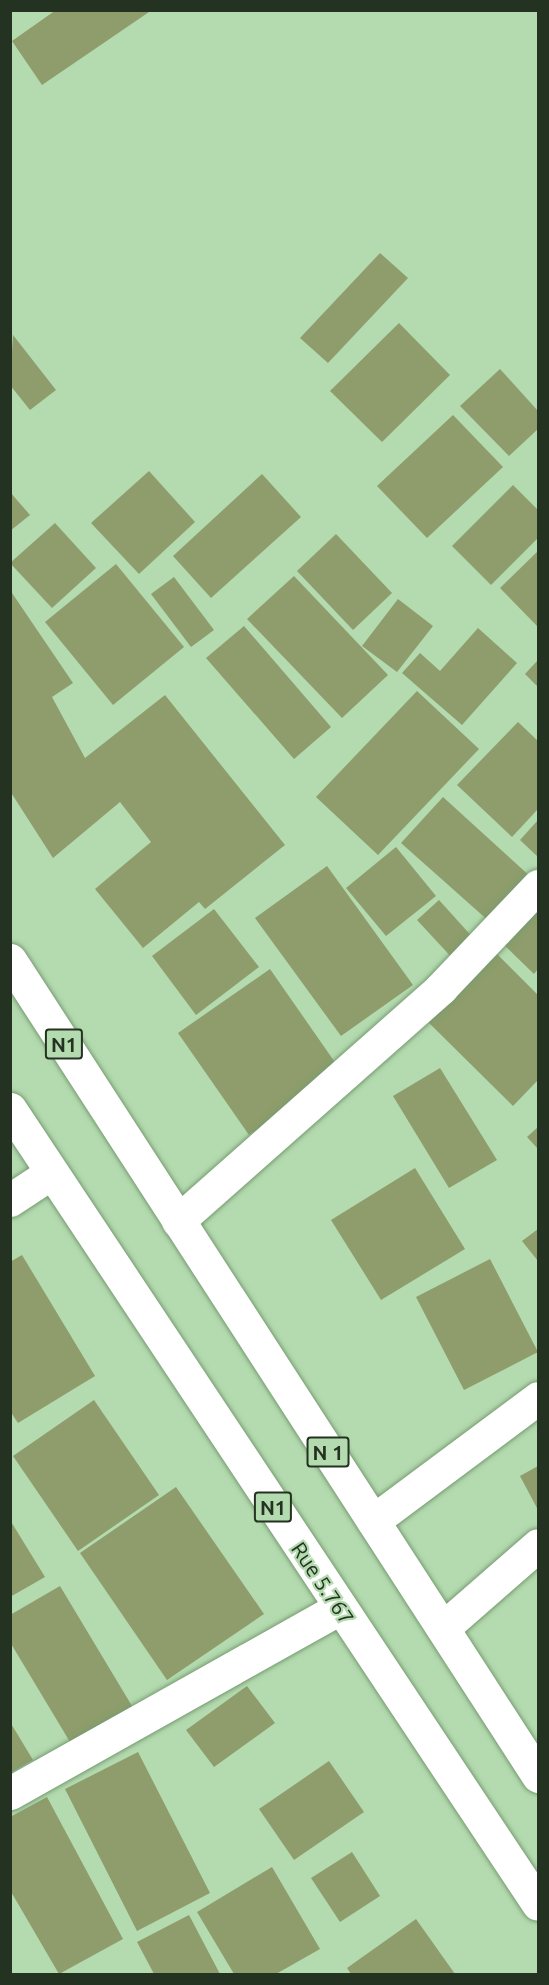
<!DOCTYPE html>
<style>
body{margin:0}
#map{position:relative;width:549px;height:1985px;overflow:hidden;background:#b4daaf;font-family:Ubuntu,sans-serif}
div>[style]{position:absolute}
.building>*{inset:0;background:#8e9d6b}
.roads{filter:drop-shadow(0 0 2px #779b72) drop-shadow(0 0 2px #779b72)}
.minor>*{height:33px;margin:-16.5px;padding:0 16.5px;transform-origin:16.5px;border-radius:16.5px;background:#fff}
.highway>*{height:33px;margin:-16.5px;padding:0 16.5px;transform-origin:16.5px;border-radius:16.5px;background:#fff}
span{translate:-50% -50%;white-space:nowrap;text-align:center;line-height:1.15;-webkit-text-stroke:4.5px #b4daaf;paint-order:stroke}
.shield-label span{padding:2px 4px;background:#b4daaf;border:2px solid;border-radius:4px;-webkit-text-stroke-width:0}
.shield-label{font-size:20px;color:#233221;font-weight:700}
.street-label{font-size:21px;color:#233221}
.frame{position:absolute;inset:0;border:12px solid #233221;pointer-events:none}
</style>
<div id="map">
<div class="building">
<i style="clip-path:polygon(56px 10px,152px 10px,42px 85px,12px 41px)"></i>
<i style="clip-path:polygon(380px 253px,408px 278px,328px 363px,300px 338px)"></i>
<i style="clip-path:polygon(399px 323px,450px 375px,382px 442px,330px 391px)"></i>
<i style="clip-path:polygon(13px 335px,56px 390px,30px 410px,10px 385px)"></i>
<i style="clip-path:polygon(500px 369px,538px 411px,538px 429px,509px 456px,460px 406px)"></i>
<i style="clip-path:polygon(453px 415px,503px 467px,427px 538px,377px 486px)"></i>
<i style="clip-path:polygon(149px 471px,195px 522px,139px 574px,91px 523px)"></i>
<i style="clip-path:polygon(262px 474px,301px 517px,211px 598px,173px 556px)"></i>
<i style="clip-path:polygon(513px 485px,538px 510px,538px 538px,491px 585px,452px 546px)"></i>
<i style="clip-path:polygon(10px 492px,30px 515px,10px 531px)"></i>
<i style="clip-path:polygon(55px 523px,96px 568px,52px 608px,10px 563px)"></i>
<i style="clip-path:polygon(336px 534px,392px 593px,353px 630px,297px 571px)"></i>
<i style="clip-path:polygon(538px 551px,538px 627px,500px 588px)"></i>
<i style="clip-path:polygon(116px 564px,184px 647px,113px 705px,45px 622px)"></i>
<i style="clip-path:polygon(294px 576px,388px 675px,342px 718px,247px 619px)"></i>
<i style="clip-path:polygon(174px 577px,214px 630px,191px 647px,151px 594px)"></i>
<i style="clip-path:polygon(10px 590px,73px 683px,52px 697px,85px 758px,165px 695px,285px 845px,205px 909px,199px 902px,143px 948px,95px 889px,151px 842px,120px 802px,53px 858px,10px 791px)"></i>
<i style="clip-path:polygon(398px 599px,433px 626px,397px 672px,362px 646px)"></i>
<i style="clip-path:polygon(244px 626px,331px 727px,294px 759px,206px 658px)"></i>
<i style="clip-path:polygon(478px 628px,517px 663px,462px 725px,402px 673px,420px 653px,440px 671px)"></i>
<i style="clip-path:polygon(538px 660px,538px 687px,525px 674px)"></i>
<i style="clip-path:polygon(417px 691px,479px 749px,378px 855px,316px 797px)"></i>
<i style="clip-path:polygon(518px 722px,538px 741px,538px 809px,512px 837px,457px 785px)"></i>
<i style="clip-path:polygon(443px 797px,532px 878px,491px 923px,401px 843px)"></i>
<i style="clip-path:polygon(538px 820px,538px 857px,520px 840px)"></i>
<i style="clip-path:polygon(396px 847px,436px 896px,386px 936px,346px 888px)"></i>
<i style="clip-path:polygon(327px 866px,413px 985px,341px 1036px,255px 918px)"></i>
<i style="clip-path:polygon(439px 900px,476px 941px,455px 961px,417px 920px)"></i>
<i style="clip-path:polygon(538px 905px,538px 969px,534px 974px,502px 943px)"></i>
<i style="clip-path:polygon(214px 909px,259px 967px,196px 1015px,152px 956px)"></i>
<i style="clip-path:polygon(493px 950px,538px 995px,538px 1080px,513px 1106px,424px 1018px)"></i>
<i style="clip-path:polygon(270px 969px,341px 1071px,249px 1135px,178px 1033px)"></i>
<i style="clip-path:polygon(440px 1068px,497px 1160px,449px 1188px,393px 1096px)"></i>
<i style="clip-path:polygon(538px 1127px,538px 1149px,527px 1137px)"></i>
<i style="clip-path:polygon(415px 1168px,465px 1249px,381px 1300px,331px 1220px)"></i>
<i style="clip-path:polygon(538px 1229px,538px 1261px,522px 1241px)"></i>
<i style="clip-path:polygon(22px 1255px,95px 1376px,18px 1423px,10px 1411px,10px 1262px)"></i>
<i style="clip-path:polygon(490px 1259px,538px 1352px,464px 1390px,416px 1297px)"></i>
<i style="clip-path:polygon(94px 1400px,159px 1495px,78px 1551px,13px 1456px)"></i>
<i style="clip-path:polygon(538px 1466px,538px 1510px,520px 1476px)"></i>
<i style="clip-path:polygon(176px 1487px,264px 1614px,167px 1680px,80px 1553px)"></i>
<i style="clip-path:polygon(10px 1520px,45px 1577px,10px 1597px)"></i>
<i style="clip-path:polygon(60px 1586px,135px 1711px,73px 1747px,10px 1642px,10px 1615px)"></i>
<i style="clip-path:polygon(247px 1686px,275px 1723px,214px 1767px,186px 1730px)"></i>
<i style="clip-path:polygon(10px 1722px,33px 1760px,10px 1773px)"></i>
<i style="clip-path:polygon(138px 1752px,210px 1893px,137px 1931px,65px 1789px)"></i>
<i style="clip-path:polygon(329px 1761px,364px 1812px,294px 1860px,259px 1809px)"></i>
<i style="clip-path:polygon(47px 1797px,123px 1939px,59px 1974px,10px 1890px,10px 1817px)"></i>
<i style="clip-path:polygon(352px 1852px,380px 1896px,340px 1922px,311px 1878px)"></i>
<i style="clip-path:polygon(272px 1867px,320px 1949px,276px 1974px,234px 1974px,197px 1912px)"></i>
<i style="clip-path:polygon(189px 1915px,220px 1974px,154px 1974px,137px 1942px)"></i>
<i style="clip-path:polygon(416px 1919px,455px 1974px,351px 1974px,347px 1968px)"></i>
</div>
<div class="roads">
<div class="minor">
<i style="left:10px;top:1200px;width:49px;rotate:-33.4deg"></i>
<i style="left:178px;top:1221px;width:351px;rotate:-41.5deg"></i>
<i style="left:441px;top:988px;width:141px;rotate:-46.4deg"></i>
<i style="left:373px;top:1521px;width:206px;rotate:-36.7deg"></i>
<i style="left:443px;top:1628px;width:126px;rotate:-41.1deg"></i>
<i style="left:10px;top:1793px;width:377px;rotate:-29.3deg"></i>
</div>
<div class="highway">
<i style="left:10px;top:960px;width:972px;rotate:57.09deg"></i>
<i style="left:10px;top:1109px;width:954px;rotate:56.41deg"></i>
</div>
</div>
<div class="shield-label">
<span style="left:64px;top:1044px">N1</span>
<span style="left:328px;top:1452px">N 1</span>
<span style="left:273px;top:1507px">N1</span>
</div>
<div class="street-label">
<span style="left:323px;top:1583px;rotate:56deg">Rue 5.767</span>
</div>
<div class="frame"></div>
</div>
